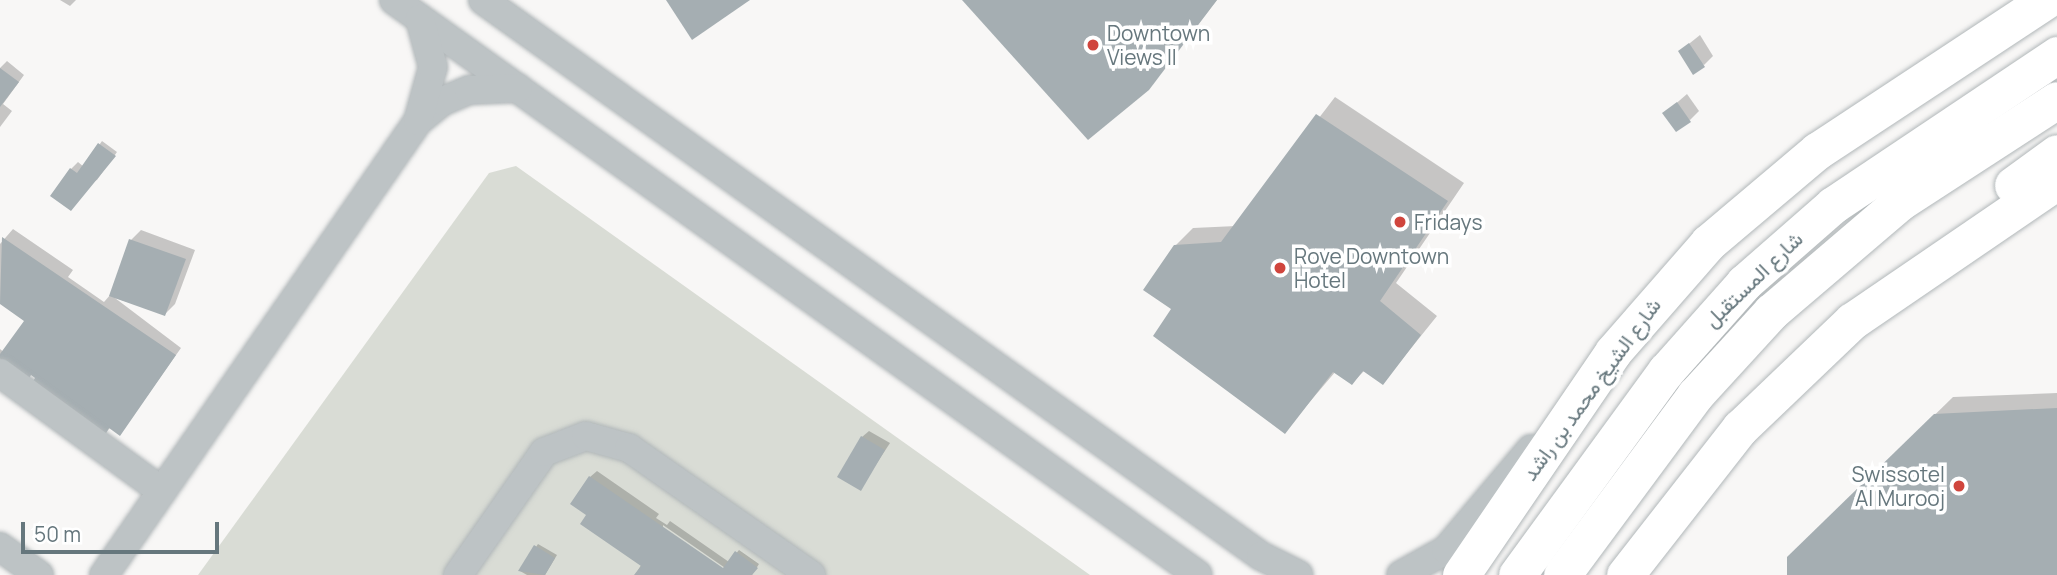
<!DOCTYPE html>
<meta charset="utf-8">
<style>
body{margin:0}
#map{position:relative;width:2057px;height:575px;overflow:hidden;background:#f8f7f6;font-family:Manrope,Vazirmatn,sans-serif}
div>[style]{position:absolute}
.green>*{inset:0;background:#d9dcd5}
.shadow>*{inset:0;background:#0003}
.building>*{inset:0;background:#a5aeb2}
.roads{filter:drop-shadow(0 0 2px #b1b7b9) drop-shadow(0 0 2px #b1b7b9)}
.minor>*{height:28px;margin:-14px;padding:0 14px;transform-origin:14px;border-radius:14px;background:#bdc3c5}
.major>*{height:37px;margin:-18.5px;padding:0 18.5px;transform-origin:18.5px;border-radius:18.5px;background:#fff}
.dots>*{width:19px;height:19px;translate:-50% -50%;box-sizing:border-box;border:4px solid #fff;border-radius:50%}
span{translate:-50% -50%;white-space:nowrap;text-align:center;line-height:1.15;-webkit-text-stroke:7px #fff;paint-order:stroke}
.poi-label{font-size:21px;color:#66777d}
.left{translate:0 -50%;text-align:left}
.right{translate:-100% -50%;text-align:right}
.street-label{font-size:21px;color:#66777d}
.scale{position:absolute;left:21px;top:522px;width:198px;height:32px;box-sizing:border-box;border:4px solid #66777d;border-top:0;padding-left:9px;font-size:21px;line-height:24px;white-space:nowrap;color:#66777d;-webkit-text-stroke:5px #fff;paint-order:stroke}
</style>
<div id="map">
<div class="green">
<i style="clip-path:polygon(516px 166px,1090px 575px,198px 575px,489px 173px)"></i>
</div>
<div class="shadow">
<i style="clip-path:polygon(60px 0,76px 0,70px 6px)"></i>
<i style="clip-path:polygon(964px 0,1217px 0,1148px 89px)"></i>
<i style="clip-path:polygon(1700px 35px,1713px 56px,1704px 65px,1680px 51px)"></i>
<i style="clip-path:polygon(7px 61px,24px 75px,3px 104px,12px 111px,0 127px,0 68px)"></i>
<i style="clip-path:polygon(1687px 94px,1699px 111px,1690px 120px,1665px 113px)"></i>
<i style="clip-path:polygon(1335px 97px,1464px 183px,1396px 283px,1437px 316px,1383px 383px,1365px 370px,1352px 383px,1336px 371px,1285px 431px,1173px 309px,1175px 246px,1193px 228px,1236px 226px)"></i>
<i style="clip-path:polygon(102px 141px,117px 152px,97px 180px,53px 196px,71px 169px,78px 162px,84px 167px)"></i>
<i style="clip-path:polygon(13px 229px,73px 270px,68px 277px,104px 302px,111px 294px,131px 240px,141px 230px,195px 250px,175px 304px,165px 314px,115px 298px,181px 348px,120px 434px,111px 427px,103px 435px,38px 378px,0 361px,0 349px,5px 353px,27px 320px,0 302px,0 244px)"></i>
<i style="clip-path:polygon(2057px 393px,2057px 575px,1788px 575px,1788px 558px,1953px 397px)"></i>
<i style="clip-path:polygon(869px 431px,890px 443px,860px 489px,862px 437px)"></i>
<i style="clip-path:polygon(evenodd,597px 471px,659px 514px,656px 518px,667px 525px,670px 521px,729px 562px,739px 550px,759px 564px,752px 575px,635px 575px,658px 538px,588px 515px,590px 477px,597px 471px,663px 525px,731px 572px,729px 575px,663px 529px,663px 525px)"></i>
<i style="clip-path:polygon(538px 544px,557px 555px,545px 575px,527px 575px,520px 571px)"></i>
</div>
<div class="building">
<i style="clip-path:polygon(666px 0,750px 0,692px 40px)"></i>
<i style="clip-path:polygon(962px 0,1217px 0,1149px 90px,1088px 140px)"></i>
<i style="clip-path:polygon(1689px 43px,1705px 67px,1693px 75px,1678px 51px)"></i>
<i style="clip-path:polygon(0 68px,19px 82px,0 107px)"></i>
<i style="clip-path:polygon(1677px 102px,1691px 122px,1676px 132px,1662px 113px)"></i>
<i style="clip-path:polygon(1316px 114px,1448px 201px,1380px 301px,1421px 335px,1383px 385px,1363px 371px,1352px 385px,1333px 372px,1285px 434px,1153px 336px,1171px 309px,1143px 290px,1174px 245px,1221px 242px)"></i>
<i style="clip-path:polygon(98px 143px,116px 156px,71px 211px,50px 196px,70px 168px,77px 173px)"></i>
<i style="clip-path:polygon(2px 237px,176px 355px,120px 436px,109px 428px,104px 437px,29px 387px,35px 378px,31px 375px,27px 382px,0 363px,0 354px,24px 321px,0 304px)"></i>
<i style="clip-path:polygon(129px 239px,186px 259px,165px 316px,109px 296px)"></i>
<i style="clip-path:polygon(2057px 408px,2057px 575px,1787px 575px,1787px 557px,1934px 414px)"></i>
<i style="clip-path:polygon(861px 436px,885px 450px,861px 491px,837px 477px)"></i>
<i style="clip-path:polygon(589px 476px,723px 568px,735px 551px,758px 568px,752px 575px,634px 575px,641px 566px,580px 524px,586px 515px,570px 504px)"></i>
<i style="clip-path:polygon(534px 545px,555px 558px,545px 575px,518px 571px)"></i>
</div>
<div class="roads">
<div class="minor">
<i style="left:394px;top:0;width:988px;rotate:35.57deg"></i>
<i style="left:483px;top:0;width:956px;rotate:35.55deg"></i>
<i style="left:1261px;top:556px;width:42px;rotate:26.6deg"></i>
<i style="left:418px;top:121px;width:32px;rotate:-39deg"></i>
<i style="left:443px;top:101px;width:28px;rotate:-23deg"></i>
<i style="left:469px;top:90px;width:49px;rotate:-2.3deg"></i>
<i style="left:0;top:373px;width:197px;rotate:36.1deg"></i>
<i style="left:0;top:547px;width:48px;rotate:35.7deg"></i>
<i style="left:104px;top:575px;width:552px;rotate:-55.33deg"></i>
<i style="left:418px;top:121px;width:56px;rotate:-74.5deg"></i>
<i style="left:433px;top:67px;width:50px;rotate:-105.2deg"></i>
<i style="left:458px;top:575px;width:150px;rotate:-55deg"></i>
<i style="left:544px;top:452px;width:45px;rotate:-20.9deg"></i>
<i style="left:586px;top:436px;width:45px;rotate:15.6deg"></i>
<i style="left:629px;top:448px;width:222px;rotate:34.9deg"></i>
<i style="left:1401px;top:575px;width:51px;rotate:-29.1deg"></i>
<i style="left:1446px;top:550px;width:132px;rotate:-49.9deg"></i>
</div>
<div class="major">
<i style="left:2013px;top:185px;width:54px;rotate:-36deg"></i>
<i style="left:1461px;top:575px;width:270px;rotate:-55.7deg"></i>
<i style="left:1613px;top:352px;width:145px;rotate:-48.9deg"></i>
<i style="left:1708px;top:243px;width:143px;rotate:-40.2deg"></i>
<i style="left:1817px;top:151px;width:274px;rotate:-33.4deg"></i>
<i style="left:1517px;top:575px;width:253px;rotate:-53.9deg"></i>
<i style="left:1666px;top:371px;width:118px;rotate:-48.4deg"></i>
<i style="left:1744px;top:283px;width:118px;rotate:-41.2deg"></i>
<i style="left:1833px;top:205px;width:270px;rotate:-33.8deg"></i>
<i style="left:1562px;top:575px;width:224px;rotate:-53.5deg"></i>
<i style="left:1695px;top:395px;width:113px;rotate:-47.5deg"></i>
<i style="left:1771px;top:312px;width:170px;rotate:-40.5deg"></i>
<i style="left:1900px;top:202px;width:187px;rotate:-33deg"></i>
<i style="left:1625px;top:575px;width:187px;rotate:-52deg"></i>
<i style="left:1740px;top:428px;width:155px;rotate:-43.7deg"></i>
<i style="left:1852px;top:321px;width:248px;rotate:-34.3deg"></i>
</div>
</div>
<div class="dots">
<i style="left:1093px;top:45px;background:#d0453d"></i>
<i style="left:1400px;top:222px;background:#d0453d"></i>
<i style="left:1280px;top:268px;background:#d0453d"></i>
<i style="left:1959px;top:486px;background:#d0453d"></i>
</div>
<div class="poi-label">
<span class="left" style="left:1107px;top:45px">Downtown<br>Views II</span>
<span class="left" style="left:1414px;top:222px">Fridays</span>
<span class="left" style="left:1294px;top:268px">Rove Downtown<br>Hotel</span>
<span class="right" style="left:1945px;top:486px">Swissotel<br>Al Murooj</span>
</div>
<div class="street-label">
<span style="left:1753px;top:279px;rotate:-44deg">شارع المستقبل</span>
<span style="left:1591px;top:389px;rotate:-54deg">شارع الشيخ محمد بن راشد</span>
</div>
<div class="scale">50 m</div>
</div>
